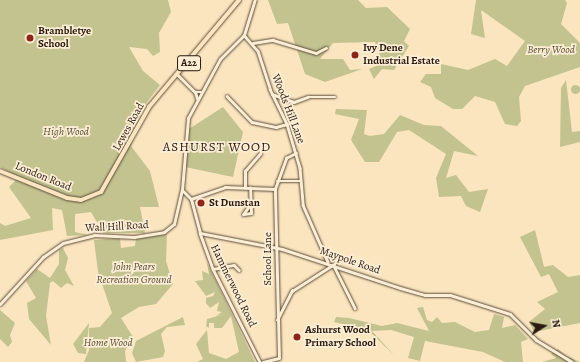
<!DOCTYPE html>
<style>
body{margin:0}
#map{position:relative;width:580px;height:362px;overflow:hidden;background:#fae5be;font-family:Alegreya,serif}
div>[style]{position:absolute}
.green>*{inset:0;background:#c2c38f}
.round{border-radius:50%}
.roads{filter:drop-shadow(0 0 1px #5d4c3c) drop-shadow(0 0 1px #5d4c3c)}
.street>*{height:2.5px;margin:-1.25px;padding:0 1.25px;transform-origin:1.25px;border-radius:1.25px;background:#fceed5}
.secondary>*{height:3px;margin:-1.5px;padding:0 1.5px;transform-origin:1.5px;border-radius:1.5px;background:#fceed5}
.highway>*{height:4px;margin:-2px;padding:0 2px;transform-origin:2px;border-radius:2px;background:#fae5be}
.dots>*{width:11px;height:11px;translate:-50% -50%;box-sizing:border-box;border:2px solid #fceed5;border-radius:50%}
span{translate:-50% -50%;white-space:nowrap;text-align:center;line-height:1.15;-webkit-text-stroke:3.5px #fceed5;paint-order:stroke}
.shield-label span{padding:1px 3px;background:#fceed5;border:1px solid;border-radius:3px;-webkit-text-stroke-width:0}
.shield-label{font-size:10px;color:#291910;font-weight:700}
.poi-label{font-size:11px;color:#291910;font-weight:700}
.left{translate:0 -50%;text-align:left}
.park-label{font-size:11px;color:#574c36;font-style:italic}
.street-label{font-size:11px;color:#291910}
.quarter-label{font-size:13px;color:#291910;letter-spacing:1px}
.north{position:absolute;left:524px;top:306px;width:40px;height:40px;-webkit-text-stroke:3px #fceed5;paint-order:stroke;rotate:79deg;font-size:11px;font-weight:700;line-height:16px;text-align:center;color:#291910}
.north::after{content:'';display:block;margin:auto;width:14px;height:18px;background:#291910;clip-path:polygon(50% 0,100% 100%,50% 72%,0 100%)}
</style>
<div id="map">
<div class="green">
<i style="clip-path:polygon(0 0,168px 0,171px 12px,159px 33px,160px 52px,153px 56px,147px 49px,129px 47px,143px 71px,160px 85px,141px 110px,130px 112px,141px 117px,131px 146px,150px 171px,159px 207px,140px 207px,145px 233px,103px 233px,91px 212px,75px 214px,75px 232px,88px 235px,67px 236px,62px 210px,52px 208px,53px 230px,0 240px,0 223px,5px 226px,31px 218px,9px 187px,19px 177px,0 167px)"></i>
<i style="clip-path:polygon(268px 0,358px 0,366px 8px,387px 7px,410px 29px,404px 41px,409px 46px,394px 70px,382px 69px,374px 79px,369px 69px,378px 65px,379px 54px,375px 42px,333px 43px,320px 59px,343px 59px,350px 70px,362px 69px,325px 82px,305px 74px,288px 23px,277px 24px)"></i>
<i style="clip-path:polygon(476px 0,565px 0,567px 3px,561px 24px,580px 43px,580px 67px,525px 86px,519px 97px,521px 121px,517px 126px,505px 124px,495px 102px,475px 96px,462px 109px,453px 109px,435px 98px,431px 87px,420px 82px,426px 74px,441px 74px,441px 64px,468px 70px,495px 59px,507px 66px,525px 41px,481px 10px,485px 38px,471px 34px)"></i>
<i style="clip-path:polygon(566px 80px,572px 132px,580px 131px,580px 142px,560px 147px,561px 88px)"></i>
<i class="round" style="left:570.5px;top:84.5px;width:9px;height:9px"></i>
<i style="clip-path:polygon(223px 107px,243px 132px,233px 177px,185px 167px,189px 129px)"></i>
<i style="clip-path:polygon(336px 109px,367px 110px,364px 134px,370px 136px,384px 134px,400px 115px,424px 125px,441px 126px,478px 156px,454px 151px,446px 178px,456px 175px,469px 192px,488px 189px,480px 212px,466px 206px,461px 196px,439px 197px,436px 178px,446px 154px,409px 130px,397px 132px,379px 162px,365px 162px,351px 140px,359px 119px,335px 114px)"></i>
<i style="clip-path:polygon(535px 230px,544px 267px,553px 265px,568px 277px,580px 275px,580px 323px,534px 332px,529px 322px,545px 309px,537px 302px,558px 292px,549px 274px,541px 277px,520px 237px)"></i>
<i style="clip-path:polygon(167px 233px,166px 261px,173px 284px,156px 304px,139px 307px,121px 318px,133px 337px,125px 351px,126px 362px,84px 362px,89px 350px,89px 328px,100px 327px,112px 313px,98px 272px,94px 240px,120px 238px,121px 248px,135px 246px,136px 238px)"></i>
<i style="clip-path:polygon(63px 248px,68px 258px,65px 270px,74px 286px,67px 283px,61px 288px,53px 281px,50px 283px,46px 316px,51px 345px,29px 319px,27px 303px,36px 298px,26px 281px,37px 269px,50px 278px,59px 264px,59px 250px)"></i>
<i style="clip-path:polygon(207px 263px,231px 312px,255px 362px,197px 362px,203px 359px,196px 344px,207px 330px,209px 353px,226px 359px,239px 352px,231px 316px,222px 328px,214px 328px,214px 323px,209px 323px,209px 328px,206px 326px,207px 319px,225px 314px,216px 316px,222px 312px,217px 311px,219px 302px,210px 308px,206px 303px,206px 298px,213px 296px,215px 292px,206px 296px,195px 281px,203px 280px,202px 271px,209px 274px)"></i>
<i style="clip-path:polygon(423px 307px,427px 320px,432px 322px,437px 317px,442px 323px,455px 322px,475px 332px,489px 330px,494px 314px,504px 317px,502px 328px,515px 325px,528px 339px,521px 342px,523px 362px,505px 362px,483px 352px,425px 341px,420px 361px,408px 358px,414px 337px,391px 330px,372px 331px,394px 355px,368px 330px,334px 322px,336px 317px,349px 318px,382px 326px,397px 323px,429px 331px,417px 308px)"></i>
<i style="clip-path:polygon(0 310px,15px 323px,10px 335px,12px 342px,8px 347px,0 339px)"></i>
<i style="clip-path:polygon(183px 317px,185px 325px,167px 327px,161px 334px,165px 351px,163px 357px,136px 362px,132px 353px,136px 341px)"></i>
<i style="clip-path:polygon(89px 323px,86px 354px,78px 353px,73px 344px)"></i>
<i style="clip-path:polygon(558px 349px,566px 356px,580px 362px,542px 362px,556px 358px,551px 354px)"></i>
</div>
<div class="roads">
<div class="street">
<i style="left:244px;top:35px;width:21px;rotate:49deg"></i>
<i style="left:258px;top:51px;width:40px;rotate:72deg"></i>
<i style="left:270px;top:89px;width:39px;rotate:64deg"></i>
<i style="left:287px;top:124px;width:46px;rotate:73.5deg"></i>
<i style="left:300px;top:168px;width:37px;rotate:85deg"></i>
<i style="left:303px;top:205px;width:62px;rotate:66.3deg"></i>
<i style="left:253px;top:43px;width:20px;rotate:-9deg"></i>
<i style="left:273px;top:40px;width:45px;rotate:16.8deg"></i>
<i style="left:316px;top:53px;width:11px;rotate:-27deg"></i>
<i style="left:178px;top:75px;width:24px;rotate:45deg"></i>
<i style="left:272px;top:94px;width:23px;rotate:20deg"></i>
<i style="left:294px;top:102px;width:15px;rotate:-20deg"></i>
<i style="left:308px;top:97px;width:27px"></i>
<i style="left:227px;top:96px;width:36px;rotate:46deg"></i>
<i style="left:252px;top:122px;width:25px;rotate:12deg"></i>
<i style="left:276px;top:127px;width:11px;rotate:-15deg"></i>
<i style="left:197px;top:99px;width:7px;rotate:-106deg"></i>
<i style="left:195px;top:92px;width:6px"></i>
<i style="left:277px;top:181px;width:24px"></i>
<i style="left:245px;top:188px;width:17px;rotate:-90deg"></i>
<i style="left:245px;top:171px;width:23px;rotate:-49deg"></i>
<i style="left:191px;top:199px;width:36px;rotate:-19deg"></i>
<i style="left:225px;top:187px;width:50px;rotate:2.3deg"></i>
<i style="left:249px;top:207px;width:9px;rotate:126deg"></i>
<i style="left:244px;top:214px;width:7px;rotate:-8deg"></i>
<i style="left:251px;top:213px;width:25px;rotate:-92deg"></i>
<i style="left:200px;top:233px;width:38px;rotate:70deg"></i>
<i style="left:213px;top:269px;width:104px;rotate:63.2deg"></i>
<i style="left:334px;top:266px;width:47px;rotate:63.4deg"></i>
<i style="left:213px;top:269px;width:21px;rotate:-11deg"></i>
<i style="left:234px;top:265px;width:7px;rotate:45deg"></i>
<i style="left:277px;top:320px;width:33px;rotate:-63deg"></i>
<i style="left:292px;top:291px;width:50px;rotate:-32.7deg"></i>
<i style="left:263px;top:362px;width:16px;rotate:-14deg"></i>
<i style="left:279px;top:358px;width:169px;rotate:-91.4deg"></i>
<i style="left:275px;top:189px;width:33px;rotate:-70deg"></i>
<i style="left:286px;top:158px;width:11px;rotate:-27deg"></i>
</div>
<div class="secondary">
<i style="left:182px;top:190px;width:13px;rotate:45deg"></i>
<i style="left:191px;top:199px;width:35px;rotate:75deg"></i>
<i style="left:200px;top:233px;width:84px;rotate:11deg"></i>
<i style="left:282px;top:249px;width:124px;rotate:18.3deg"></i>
<i style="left:400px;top:288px;width:26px;rotate:16deg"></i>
<i style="left:425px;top:295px;width:25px"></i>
<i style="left:450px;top:295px;width:63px;rotate:17.6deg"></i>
<i style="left:510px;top:314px;width:37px;rotate:45deg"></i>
<i style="left:536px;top:340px;width:42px;rotate:31.4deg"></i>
<i style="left:0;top:304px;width:64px;rotate:-47.5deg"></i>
<i style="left:43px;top:257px;width:24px;rotate:-35deg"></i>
<i style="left:63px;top:243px;width:32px;rotate:-14deg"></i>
<i style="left:94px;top:235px;width:40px;rotate:2.9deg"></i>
<i style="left:134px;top:237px;width:30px;rotate:-9deg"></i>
<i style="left:164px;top:232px;width:13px;rotate:-39deg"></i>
<i style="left:174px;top:224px;width:35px;rotate:-77deg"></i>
<i style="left:182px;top:190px;width:72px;rotate:-85.2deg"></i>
<i style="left:188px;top:118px;width:67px;rotate:-61.5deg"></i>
<i style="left:220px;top:59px;width:34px;rotate:-45deg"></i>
<i style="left:244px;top:35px;width:37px;rotate:-73deg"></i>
</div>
<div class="highway">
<i style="left:0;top:171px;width:72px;rotate:21.9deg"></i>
<i style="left:67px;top:198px;width:14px;rotate:8deg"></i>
<i style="left:81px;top:200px;width:22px;rotate:-22deg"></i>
<i style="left:101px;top:192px;width:98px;rotate:-60.5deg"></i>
<i style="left:149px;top:107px;width:140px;rotate:-49.9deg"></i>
</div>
</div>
<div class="dots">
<i style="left:30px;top:38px;background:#8f2418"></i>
<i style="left:355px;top:55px;background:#8f2418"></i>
<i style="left:201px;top:203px;background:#8f2418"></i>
<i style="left:297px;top:337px;background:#8f2418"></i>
</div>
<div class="shield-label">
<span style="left:189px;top:63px">A22</span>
</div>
<div class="poi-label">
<span class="left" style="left:38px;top:38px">Brambletye<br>School</span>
<span class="left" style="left:363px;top:55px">Ivy Dene<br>Industrial Estate</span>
<span class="left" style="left:209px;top:203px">St Dunstan</span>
<span class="left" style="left:305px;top:337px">Ashurst Wood<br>Primary School</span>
</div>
<div class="park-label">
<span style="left:551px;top:50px">Berry Wood</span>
<span style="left:66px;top:132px">High Wood</span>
<span style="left:134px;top:274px">John Pears<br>Recreation Ground</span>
<span style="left:108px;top:343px">Home Wood</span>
</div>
<div class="street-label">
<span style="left:288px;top:109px;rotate:69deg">Woods Hill Lane</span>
<span style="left:129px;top:127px;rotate:-61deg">Lewes Road</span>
<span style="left:43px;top:177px;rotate:22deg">London Road</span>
<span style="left:117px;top:227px;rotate:-3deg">Wall Hill Road</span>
<span style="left:268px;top:259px;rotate:-90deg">School Lane</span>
<span style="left:350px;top:261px;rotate:19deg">Maypole Road</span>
<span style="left:233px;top:286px;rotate:64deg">Hammerwood Road</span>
</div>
<div class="quarter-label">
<span style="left:217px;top:147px">ASHURST WOOD</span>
</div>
<div class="north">N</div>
</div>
